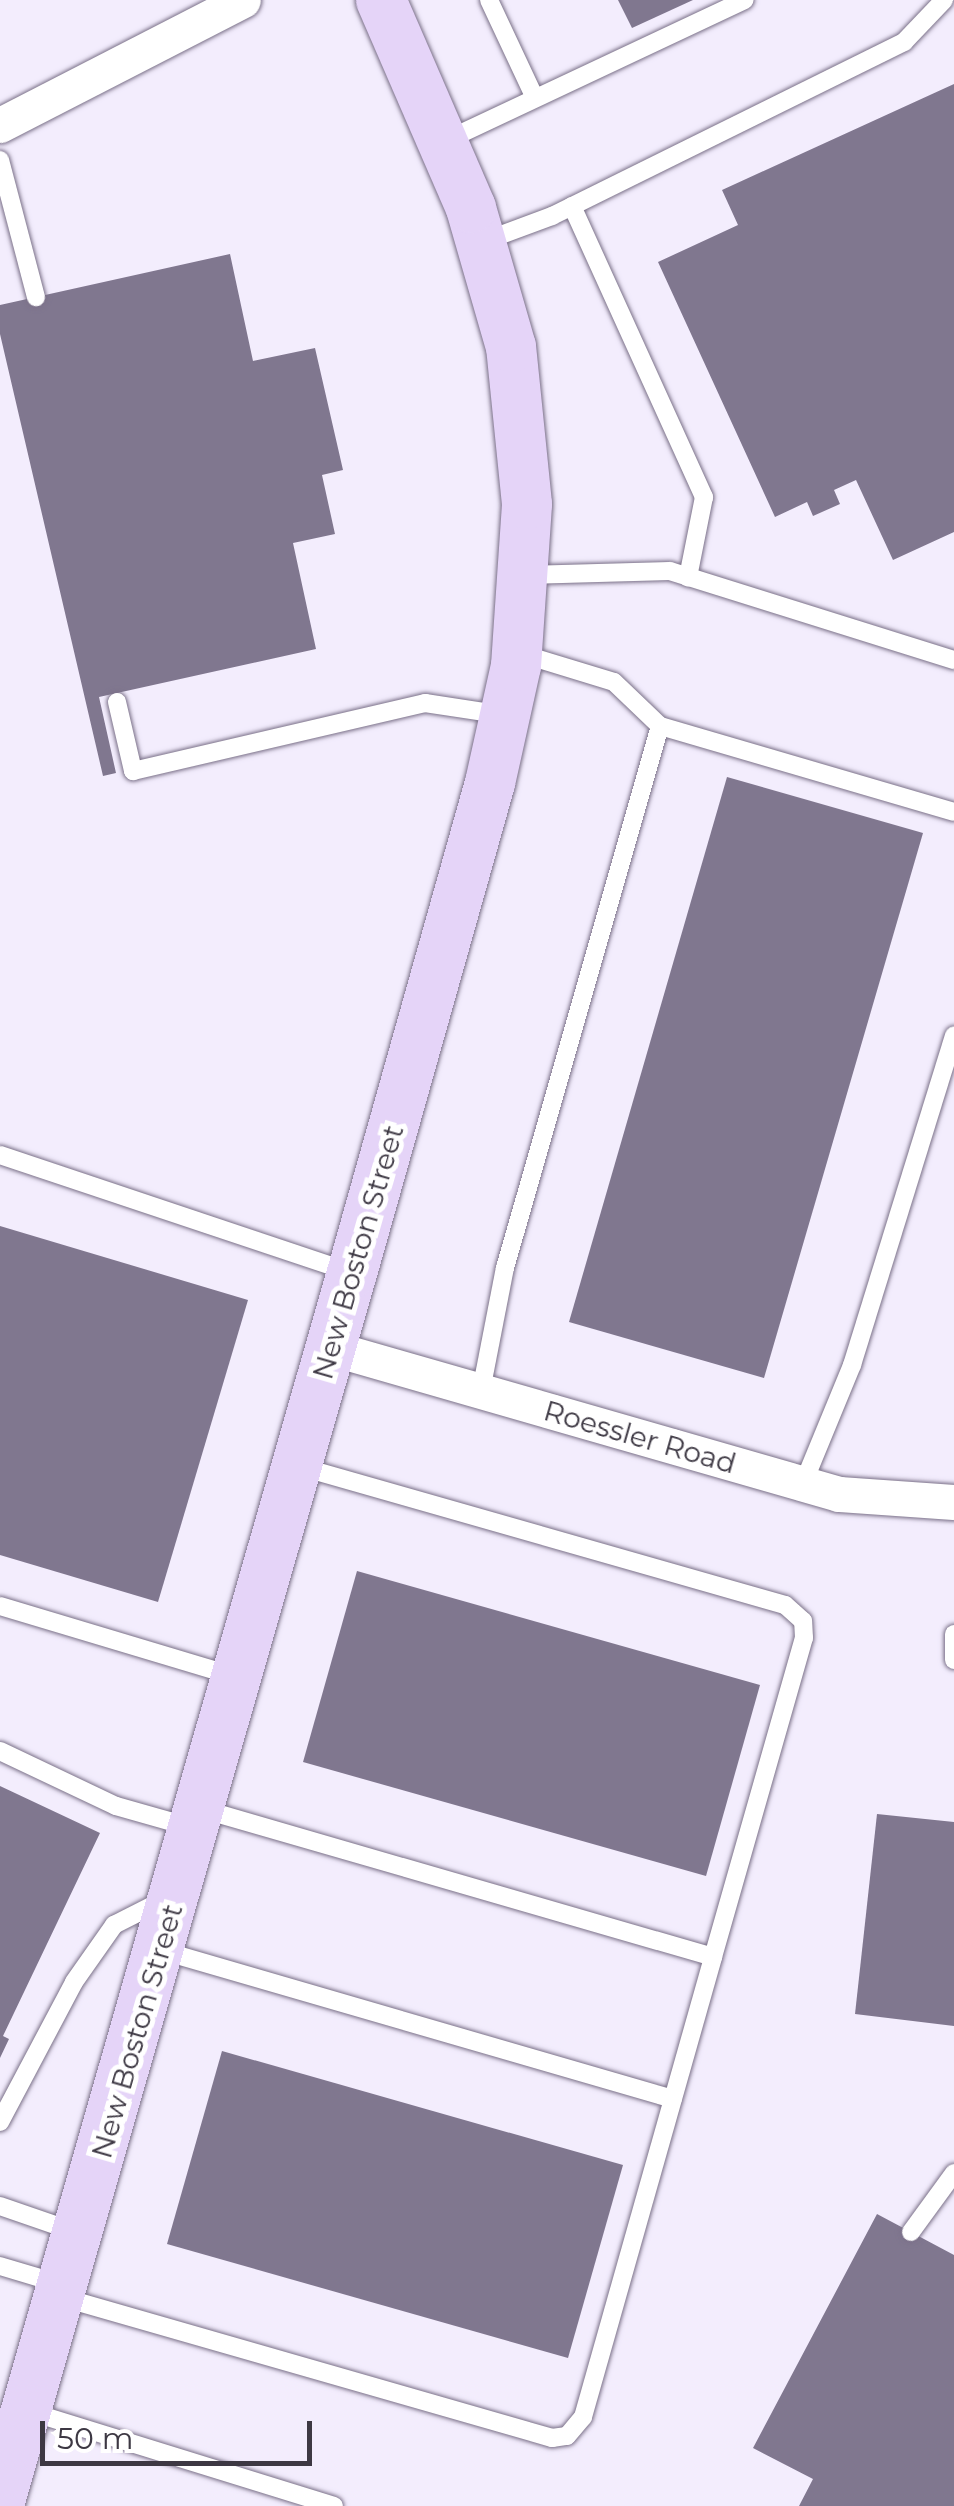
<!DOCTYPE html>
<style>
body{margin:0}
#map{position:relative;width:954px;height:2506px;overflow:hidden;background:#f3edfd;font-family:Montserrat,sans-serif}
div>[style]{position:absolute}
.building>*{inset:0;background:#80778f}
.roads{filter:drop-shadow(0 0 2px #7a7088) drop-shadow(0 0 2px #7a7088)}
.lane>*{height:18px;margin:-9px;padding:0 9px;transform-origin:9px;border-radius:9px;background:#fff}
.street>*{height:35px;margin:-17.5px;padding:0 17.5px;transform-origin:17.5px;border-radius:17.5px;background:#fff}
.secondary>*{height:50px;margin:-25px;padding:0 25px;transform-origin:25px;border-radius:25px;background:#e5d4f8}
span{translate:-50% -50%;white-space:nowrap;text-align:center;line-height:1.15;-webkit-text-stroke:10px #fff;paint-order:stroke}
.street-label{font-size:28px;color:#3d3843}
.scale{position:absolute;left:40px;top:2421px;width:272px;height:45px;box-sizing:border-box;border:5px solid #3d3843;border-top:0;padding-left:12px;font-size:30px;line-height:35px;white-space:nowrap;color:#3d3843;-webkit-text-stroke:8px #fff;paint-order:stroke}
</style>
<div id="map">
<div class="building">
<i style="clip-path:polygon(618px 0,693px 0,632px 28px)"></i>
<i style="clip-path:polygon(954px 84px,954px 532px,893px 560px,856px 480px,834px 490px,840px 504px,813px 516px,807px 502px,775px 517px,658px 262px,738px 225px,722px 190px)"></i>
<i style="clip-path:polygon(230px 254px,253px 361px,315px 348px,343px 470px,322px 475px,335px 534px,293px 543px,316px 649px,99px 697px,116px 773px,103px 776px,0 334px,0 305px)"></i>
<i style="clip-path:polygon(727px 777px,923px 833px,764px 1378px,569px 1322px)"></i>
<i style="clip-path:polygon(0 1226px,248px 1300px,158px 1602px,0 1555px)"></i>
<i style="clip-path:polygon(357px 1571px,760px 1685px,706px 1876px,303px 1762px)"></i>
<i style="clip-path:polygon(0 1786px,100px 1833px,3px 2036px,9px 2039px,0 2058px)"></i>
<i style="clip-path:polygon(877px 1814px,954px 1822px,954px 2026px,855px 2014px)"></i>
<i style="clip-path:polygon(222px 2051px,623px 2165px,568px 2358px,167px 2244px)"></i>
<i style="clip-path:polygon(877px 2214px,954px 2255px,954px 2506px,799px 2506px,813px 2479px,753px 2448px)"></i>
</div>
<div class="roads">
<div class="lane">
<i style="left:489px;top:0;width:108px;rotate:64.9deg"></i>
<i style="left:445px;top:141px;width:331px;rotate:-25.2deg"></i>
<i style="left:0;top:160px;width:142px;rotate:75.3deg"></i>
<i style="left:572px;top:206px;width:320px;rotate:65.6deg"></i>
<i style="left:704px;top:497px;width:82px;rotate:101.3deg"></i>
<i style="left:482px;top:242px;width:75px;rotate:-20.4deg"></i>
<i style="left:552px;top:216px;width:393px;rotate:-26.3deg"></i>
<i style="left:904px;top:42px;width:58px;rotate:-46.4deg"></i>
<i style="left:526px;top:575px;width:144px;rotate:-1.6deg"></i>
<i style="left:670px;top:571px;width:298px;rotate:17.4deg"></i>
<i style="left:519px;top:653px;width:99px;rotate:17deg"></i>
<i style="left:614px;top:682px;width:64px;rotate:43.7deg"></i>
<i style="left:660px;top:726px;width:306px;rotate:16.3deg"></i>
<i style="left:117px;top:702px;width:71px;rotate:76.9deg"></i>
<i style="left:133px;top:771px;width:300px;rotate:-13.1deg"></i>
<i style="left:425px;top:703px;width:79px;rotate:8.7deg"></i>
<i style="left:0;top:1155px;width:366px;rotate:18.5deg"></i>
<i style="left:481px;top:1391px;width:125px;rotate:-79deg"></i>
<i style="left:505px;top:1268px;width:564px;rotate:-74.04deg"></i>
<i style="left:803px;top:1484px;width:129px;rotate:-67.6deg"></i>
<i style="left:852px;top:1365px;width:345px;rotate:-72.8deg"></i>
<i style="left:0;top:1606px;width:244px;rotate:16.7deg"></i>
<i style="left:954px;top:1634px;width:26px;rotate:90deg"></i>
<i style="left:0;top:1751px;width:128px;rotate:25.4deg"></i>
<i style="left:116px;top:1806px;width:77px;rotate:15.8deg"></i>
<i style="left:202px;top:1809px;width:532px;rotate:16.15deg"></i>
<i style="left:713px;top:1957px;width:332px;rotate:-74.1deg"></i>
<i style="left:804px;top:1638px;width:17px;rotate:-93deg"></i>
<i style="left:803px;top:1621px;width:24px;rotate:-138deg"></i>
<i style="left:785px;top:1605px;width:506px;rotate:-164.07deg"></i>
<i style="left:160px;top:1950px;width:534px;rotate:16.2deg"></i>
<i style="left:0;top:2122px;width:158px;rotate:-62.1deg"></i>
<i style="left:74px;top:1982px;width:70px;rotate:-54.9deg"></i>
<i style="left:114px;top:1925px;width:55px;rotate:-27deg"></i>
<i style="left:0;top:2206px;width:79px;rotate:19.1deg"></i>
<i style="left:911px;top:2232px;width:73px;rotate:-53.9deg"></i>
<i style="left:0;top:2266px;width:59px;rotate:16.6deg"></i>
<i style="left:61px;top:2297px;width:511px;rotate:16.02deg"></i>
<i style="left:552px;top:2438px;width:15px;rotate:-8deg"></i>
<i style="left:567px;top:2436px;width:25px;rotate:-50deg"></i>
<i style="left:583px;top:2417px;width:478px;rotate:-74.2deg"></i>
<i style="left:31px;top:2412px;width:317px;rotate:17.2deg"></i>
</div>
<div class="street">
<i style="left:0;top:125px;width:273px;rotate:-27.2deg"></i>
<i style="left:331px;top:1348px;width:529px;rotate:16.03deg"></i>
<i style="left:839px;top:1494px;width:115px;rotate:4deg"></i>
</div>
<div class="secondary">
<i style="left:0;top:2501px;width:1277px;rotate:-74.01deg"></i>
<i style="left:352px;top:1273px;width:509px;rotate:-74.27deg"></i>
<i style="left:490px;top:783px;width:120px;rotate:-77.5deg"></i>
<i style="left:516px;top:666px;width:162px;rotate:-86.1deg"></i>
<i style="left:527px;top:504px;width:158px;rotate:-95.8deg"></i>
<i style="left:511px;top:347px;width:145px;rotate:-106.1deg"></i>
<i style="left:471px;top:208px;width:227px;rotate:-113.4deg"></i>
</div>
</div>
<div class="street-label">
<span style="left:358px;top:1252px;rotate:-74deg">New Boston Street</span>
<span style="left:640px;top:1437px;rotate:16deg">Roessler Road</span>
<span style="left:137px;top:2031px;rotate:-74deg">New Boston Street</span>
</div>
<div class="scale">50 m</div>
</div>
